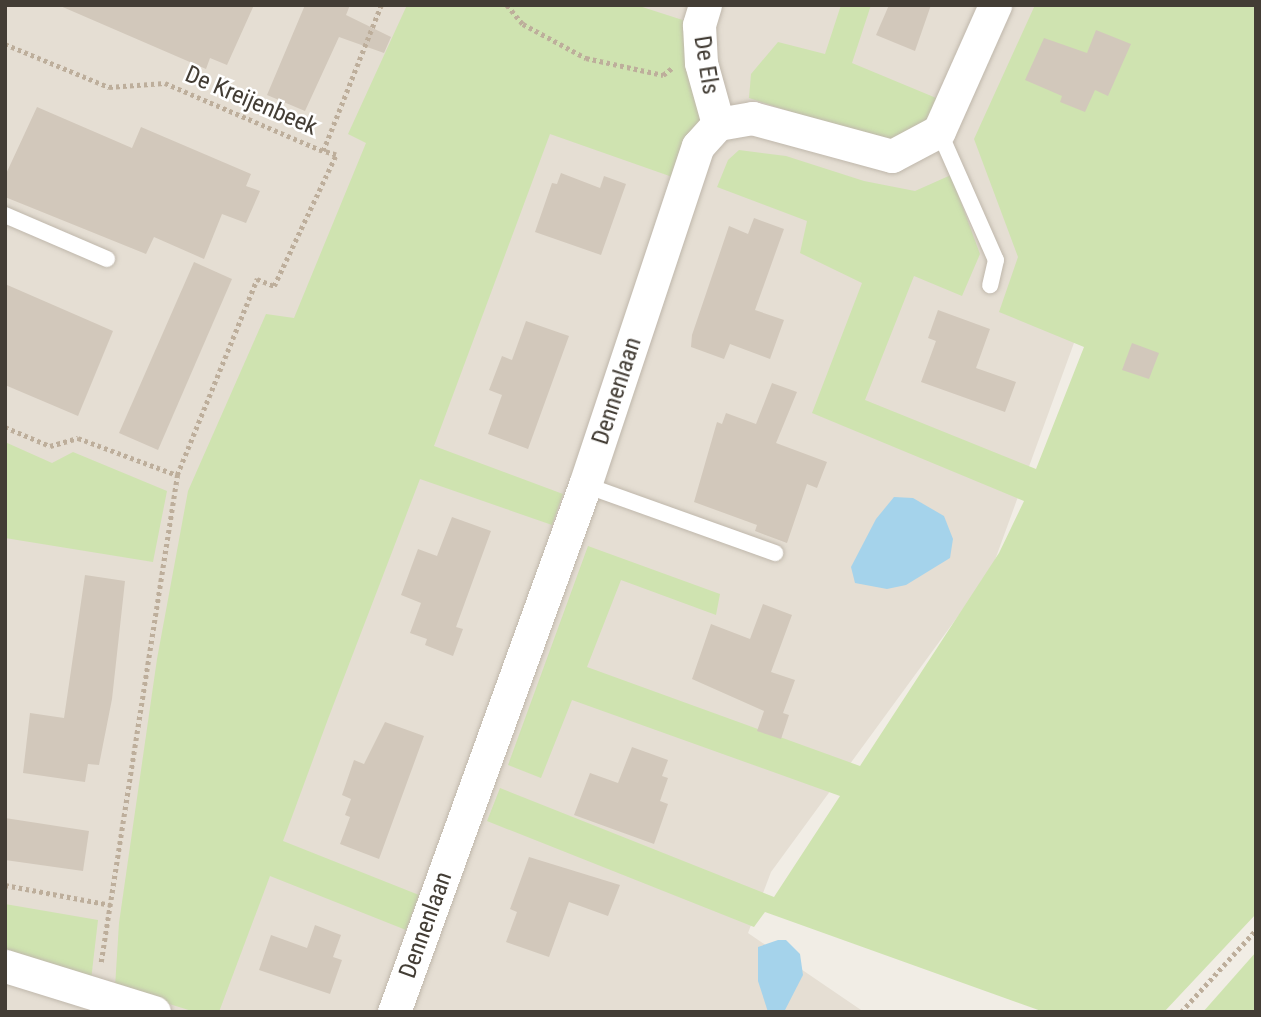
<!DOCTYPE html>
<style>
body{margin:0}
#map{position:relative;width:1261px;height:1017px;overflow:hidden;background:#f1ede5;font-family:"Roboto Condensed",sans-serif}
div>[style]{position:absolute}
.residential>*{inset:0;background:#e5ded3}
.green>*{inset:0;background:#cfe3b0}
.water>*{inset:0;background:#a5d3eb}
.building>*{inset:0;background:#d2c8bb}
.path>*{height:4.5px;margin-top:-2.25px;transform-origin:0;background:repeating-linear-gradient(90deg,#bdae9b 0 3.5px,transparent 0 7px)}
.roads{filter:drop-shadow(0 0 2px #bfb7ab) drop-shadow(0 0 2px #bfb7ab)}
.lane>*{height:16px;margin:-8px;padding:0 8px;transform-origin:8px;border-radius:8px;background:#fff}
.street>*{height:33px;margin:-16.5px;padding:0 16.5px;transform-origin:16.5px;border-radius:16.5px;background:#fff}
span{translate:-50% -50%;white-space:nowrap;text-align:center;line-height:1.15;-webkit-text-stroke:5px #fff;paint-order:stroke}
.street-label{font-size:24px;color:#433d35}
.frame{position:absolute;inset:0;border:7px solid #433d35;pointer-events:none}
</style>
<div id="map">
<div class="residential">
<i style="clip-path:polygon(5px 5px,1197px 5px,991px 571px,771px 872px,748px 933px,864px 1012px,5px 1012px)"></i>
</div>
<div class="green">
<i style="clip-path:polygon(407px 5px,636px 5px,692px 23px,701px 125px,678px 179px,550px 134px,434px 446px,563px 494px,552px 525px,420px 479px,328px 719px,283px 841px,419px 895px,406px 930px,270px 876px,219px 1012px,195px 1012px,115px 987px,119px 923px,157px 659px,188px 491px,266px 314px,294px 318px,366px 143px,348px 134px)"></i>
<i style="clip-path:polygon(841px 5px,871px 5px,852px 63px,941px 100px,932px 120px,896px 146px,749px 98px,751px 74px,778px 42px,825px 54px)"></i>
<i style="clip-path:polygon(1035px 5px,1256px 5px,1256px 914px,1164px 1012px,1044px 1012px,765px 912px,754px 927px,487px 821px,500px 788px,774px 897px,840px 796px,572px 700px,541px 778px,508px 765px,588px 546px,720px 594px,716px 615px,621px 580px,587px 667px,860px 766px,999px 553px,1024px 501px,812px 413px,862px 283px,800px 253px,807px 221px,717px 187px,728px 160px,739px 150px,786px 156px,864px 181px,915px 191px,951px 175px,980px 254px,962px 296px,914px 276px,865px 400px,1036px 469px,1084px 347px,999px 312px,1018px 257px,974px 139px)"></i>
<i style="clip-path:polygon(5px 442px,52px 463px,73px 452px,167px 491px,153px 562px,5px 538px)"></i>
<i style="clip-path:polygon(5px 904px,98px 920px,91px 980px,5px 953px)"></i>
<i style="clip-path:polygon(1256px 952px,1256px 1012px,1203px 1012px)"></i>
</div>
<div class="water">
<i style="clip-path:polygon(894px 497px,913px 498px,944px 516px,953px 539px,950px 558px,906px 585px,887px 589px,855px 583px,851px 567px,876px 519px)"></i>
<i style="clip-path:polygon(778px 940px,786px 940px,800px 954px,803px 975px,784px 1012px,768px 1012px,758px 981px,758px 947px)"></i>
</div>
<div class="building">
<i style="clip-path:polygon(58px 5px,254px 5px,227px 65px,210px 58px,206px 69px)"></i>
<i style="clip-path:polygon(305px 5px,350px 5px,346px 15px,391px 37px,384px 53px,339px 37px,305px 111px,267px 95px)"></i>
<i style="clip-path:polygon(889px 5px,931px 5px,915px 51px,876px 35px)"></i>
<i style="clip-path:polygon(1096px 30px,1131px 44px,1108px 96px,1095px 90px,1085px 112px,1060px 102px,1062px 96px,1025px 80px,1044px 38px,1087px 53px)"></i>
<i style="clip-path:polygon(37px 107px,132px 148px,141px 127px,251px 174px,246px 186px,260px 191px,246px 223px,222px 214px,204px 259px,154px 237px,146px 254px,5px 197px,5px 176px)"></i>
<i style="clip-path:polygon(561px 173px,600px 188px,604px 176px,626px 184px,601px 255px,535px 232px,552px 183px,557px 184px)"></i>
<i style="clip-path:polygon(754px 218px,784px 229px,755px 310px,784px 320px,770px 359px,730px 344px,724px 359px,691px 347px,692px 335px,729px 226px,748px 234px)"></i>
<i style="clip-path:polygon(194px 262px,232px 279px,158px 450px,119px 433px)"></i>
<i style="clip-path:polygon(5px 284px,113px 331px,78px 416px,5px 385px)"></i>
<i style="clip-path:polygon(938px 310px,990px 329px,976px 368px,1016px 382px,1005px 412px,921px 382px,936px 341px,928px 338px)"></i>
<i style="clip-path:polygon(526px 321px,569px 336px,528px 449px,488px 434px,502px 395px,489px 390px,502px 356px,512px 360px)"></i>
<i style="clip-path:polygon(1132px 343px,1159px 353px,1149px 379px,1122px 370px)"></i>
<i style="clip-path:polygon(772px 383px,797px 392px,776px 443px,827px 462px,817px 488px,807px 484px,787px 543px,755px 531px,757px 525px,694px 502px,717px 422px,722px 424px,726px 413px,756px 424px)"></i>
<i style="clip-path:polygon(452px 517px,491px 531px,456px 627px,463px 629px,453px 656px,425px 645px,427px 639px,410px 633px,421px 603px,401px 595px,418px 549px,437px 556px)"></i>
<i style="clip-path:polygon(85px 575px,125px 581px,112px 699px,99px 765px,88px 764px,85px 782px,23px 773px,30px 713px,64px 718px)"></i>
<i style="clip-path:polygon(763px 604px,792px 615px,771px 672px,795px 680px,783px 713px,789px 715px,781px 739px,757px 731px,764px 711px,692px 679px,711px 624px,750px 639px)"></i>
<i style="clip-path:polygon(385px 722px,424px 736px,379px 859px,340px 844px,350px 817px,345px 815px,351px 799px,342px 795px,354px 760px,364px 764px)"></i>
<i style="clip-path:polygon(632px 747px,668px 760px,662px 776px,668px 778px,660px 801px,668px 804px,654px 844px,574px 815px,590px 773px,618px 783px)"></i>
<i style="clip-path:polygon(5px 818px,89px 831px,83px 871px,5px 860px)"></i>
<i style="clip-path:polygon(529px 857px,620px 885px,608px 916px,569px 902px,549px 957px,506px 942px,517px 912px,510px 909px)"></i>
<i style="clip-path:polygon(315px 925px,341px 935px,333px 957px,342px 960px,330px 994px,259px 970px,271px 935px,307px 948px)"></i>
</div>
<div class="path">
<i style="left:507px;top:5px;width:25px;rotate:50deg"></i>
<i style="left:523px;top:24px;width:72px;rotate:28.4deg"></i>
<i style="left:586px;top:58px;width:79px;rotate:12.4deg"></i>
<i style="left:663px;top:75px;width:11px;rotate:-38deg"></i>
<i style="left:5px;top:44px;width:113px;rotate:22.5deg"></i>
<i style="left:109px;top:87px;width:56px;rotate:-4.1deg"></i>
<i style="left:165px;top:83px;width:172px;rotate:23.3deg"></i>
<i style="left:5px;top:427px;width:49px;rotate:22.9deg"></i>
<i style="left:50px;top:446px;width:29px;rotate:-16deg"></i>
<i style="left:78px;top:438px;width:106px;rotate:20.5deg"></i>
<i style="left:5px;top:885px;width:108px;rotate:10.7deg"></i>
<i style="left:101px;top:962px;width:493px;rotate:-81.1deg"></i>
<i style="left:177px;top:475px;width:212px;rotate:-67.8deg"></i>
<i style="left:257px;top:279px;width:18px;rotate:22deg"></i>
<i style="left:274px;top:286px;width:145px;rotate:-64.7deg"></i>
<i style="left:336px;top:155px;width:14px;rotate:-163deg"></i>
<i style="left:323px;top:151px;width:157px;rotate:-68.3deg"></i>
<i style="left:1181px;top:1012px;width:111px;rotate:-47.6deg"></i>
</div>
<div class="roads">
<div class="lane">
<i style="left:939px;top:131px;width:141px;rotate:66.2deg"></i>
<i style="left:996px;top:260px;width:26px;rotate:103deg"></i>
<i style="left:5px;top:215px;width:111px;rotate:23.3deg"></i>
<i style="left:585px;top:485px;width:202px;rotate:19.7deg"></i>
</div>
<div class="street">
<i style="left:705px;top:5px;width:21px;rotate:107deg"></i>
<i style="left:699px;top:25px;width:38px;rotate:87deg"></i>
<i style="left:701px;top:63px;width:63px;rotate:74.4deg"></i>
<i style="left:5px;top:966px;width:156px;rotate:17.2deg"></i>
<i style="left:394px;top:1012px;width:561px;rotate:-70.08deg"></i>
<i style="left:585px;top:485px;width:357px;rotate:-71.6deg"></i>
<i style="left:698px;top:146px;width:30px;rotate:-48deg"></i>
<i style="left:718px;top:124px;width:35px;rotate:-10deg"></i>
<i style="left:752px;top:118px;width:145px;rotate:15.2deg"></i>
<i style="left:892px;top:156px;width:53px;rotate:-28deg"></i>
<i style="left:939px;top:131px;width:138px;rotate:-66deg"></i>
</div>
</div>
<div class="street-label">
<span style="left:706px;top:65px;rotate:81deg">De Els</span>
<span style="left:251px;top:101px;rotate:23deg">De Kreijenbeek</span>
<span style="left:617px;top:391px;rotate:-72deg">Dennenlaan</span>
<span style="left:426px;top:925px;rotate:-70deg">Dennenlaan</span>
</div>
<div class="frame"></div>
</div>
